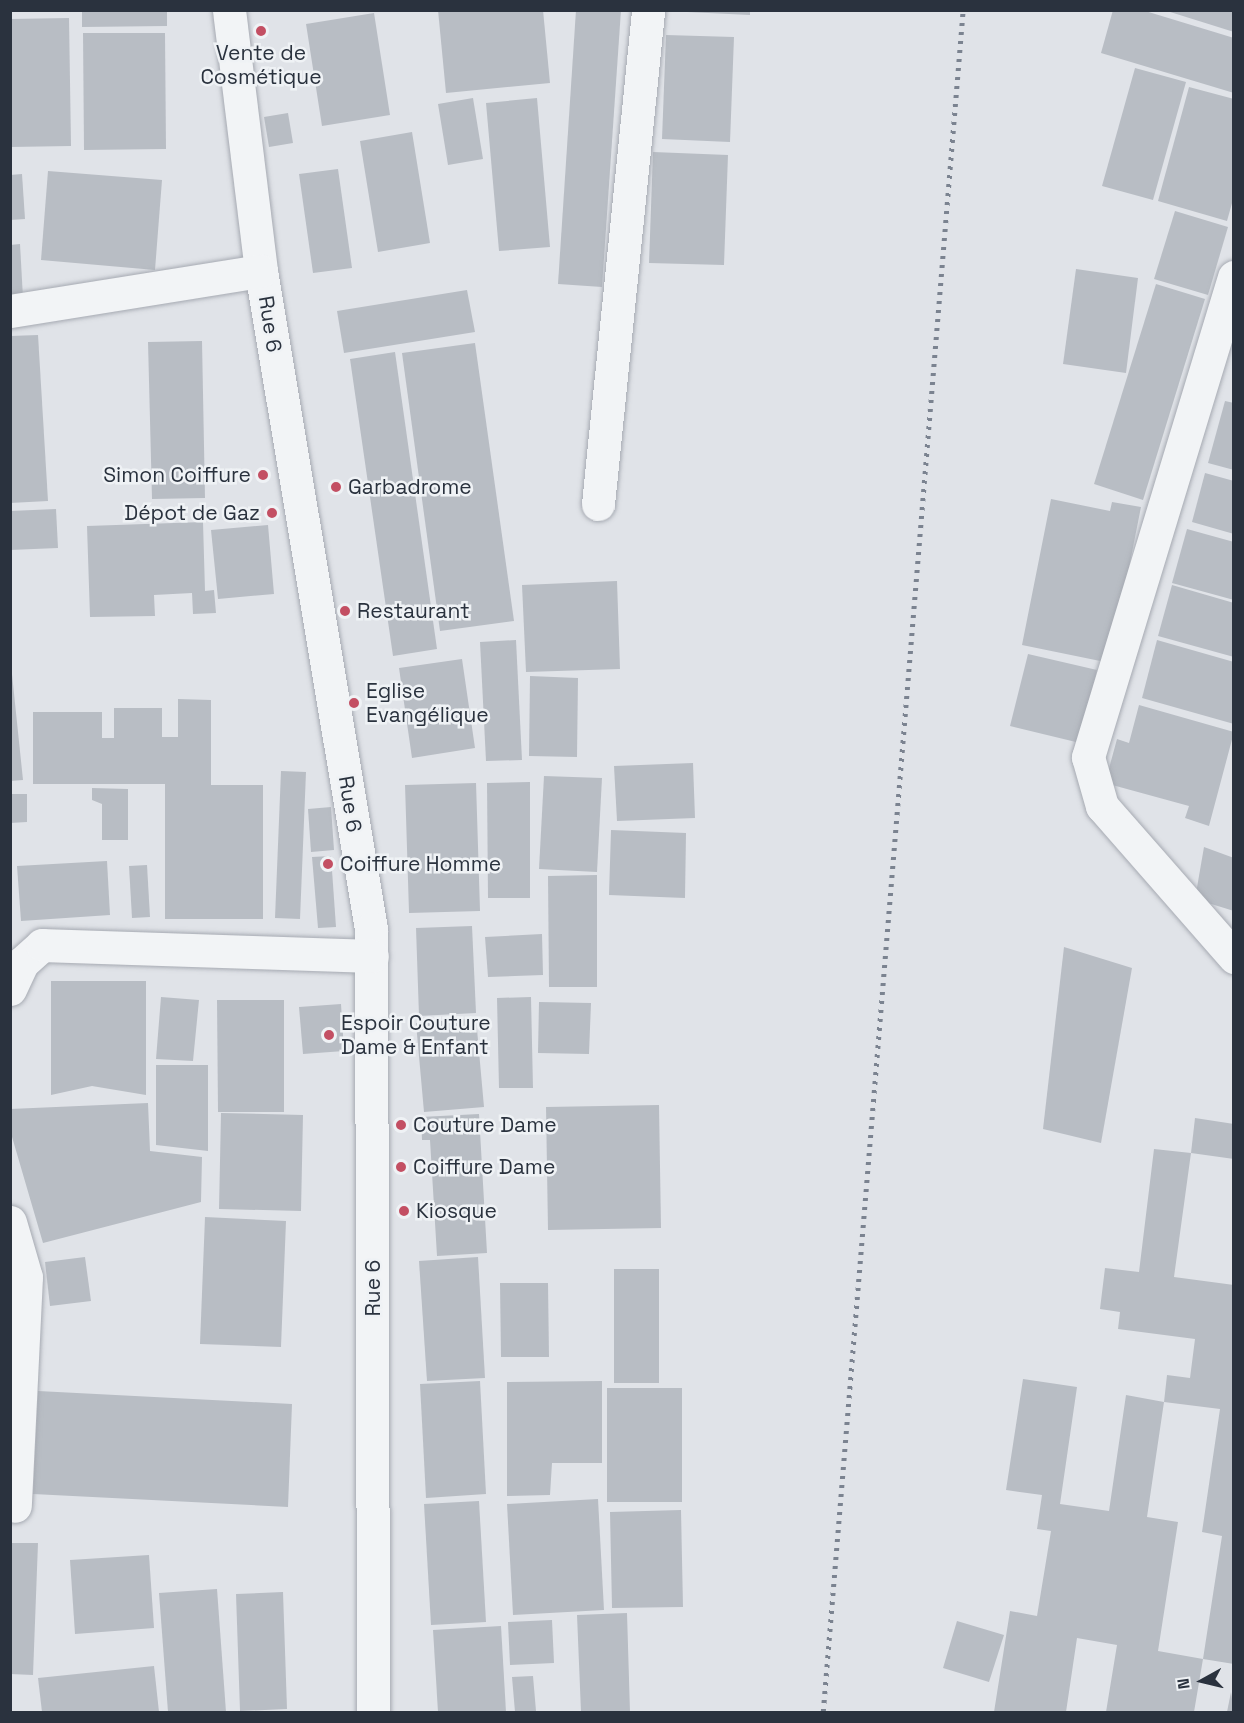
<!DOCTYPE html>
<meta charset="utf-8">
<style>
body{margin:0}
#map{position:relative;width:1244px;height:1723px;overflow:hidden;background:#e0e3e8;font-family:"Space Grotesk",sans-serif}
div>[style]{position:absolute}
.building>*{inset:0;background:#b8bdc4}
.roads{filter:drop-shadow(0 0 2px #a6aab2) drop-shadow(0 0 2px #a6aab2)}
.street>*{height:33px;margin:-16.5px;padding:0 16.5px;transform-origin:16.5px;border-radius:16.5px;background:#f2f4f6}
.rail>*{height:4.5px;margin-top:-2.25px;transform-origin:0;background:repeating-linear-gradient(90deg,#7b8390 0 3px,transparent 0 9px)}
.dots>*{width:16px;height:16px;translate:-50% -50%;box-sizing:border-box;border:3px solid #eff2f5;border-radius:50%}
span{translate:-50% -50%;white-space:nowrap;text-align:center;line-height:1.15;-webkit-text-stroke:5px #eff2f5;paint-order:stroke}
.poi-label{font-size:21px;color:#2a323e}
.right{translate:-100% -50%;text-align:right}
.left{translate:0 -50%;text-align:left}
.street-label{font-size:21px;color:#2a323e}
.frame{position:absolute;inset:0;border:12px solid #2a323e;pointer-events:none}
.north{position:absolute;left:1172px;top:1651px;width:60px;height:60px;-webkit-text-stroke:4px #eff2f5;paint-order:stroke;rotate:262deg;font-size:16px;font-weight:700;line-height:24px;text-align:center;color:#2a323e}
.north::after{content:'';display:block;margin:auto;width:21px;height:27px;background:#2a323e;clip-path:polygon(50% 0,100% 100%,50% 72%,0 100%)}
</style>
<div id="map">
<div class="building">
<i style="clip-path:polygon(82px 10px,167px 10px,167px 26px,82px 27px)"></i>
<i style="clip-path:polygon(438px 10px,543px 10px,550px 83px,446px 93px)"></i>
<i style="clip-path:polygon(576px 10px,621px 10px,602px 287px,558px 284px)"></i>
<i style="clip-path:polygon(687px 10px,750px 10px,750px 15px,687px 12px)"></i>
<i style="clip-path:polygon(1113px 10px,1142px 10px,1234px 38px,1234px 93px,1101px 53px)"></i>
<i style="clip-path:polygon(1167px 10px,1234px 10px,1234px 32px,1167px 11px)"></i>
<i style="clip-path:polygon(374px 13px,390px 115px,322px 126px,306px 24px)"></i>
<i style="clip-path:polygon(69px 18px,71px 146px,10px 147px,10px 19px)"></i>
<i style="clip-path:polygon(83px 33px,165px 33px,166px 149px,84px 150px)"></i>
<i style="clip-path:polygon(666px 35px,734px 37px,730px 142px,662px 139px)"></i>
<i style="clip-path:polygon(1135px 68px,1186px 82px,1153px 200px,1102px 186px)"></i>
<i style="clip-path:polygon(1189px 87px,1234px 99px,1234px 196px,1227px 221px,1158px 201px)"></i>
<i style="clip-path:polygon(473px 98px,483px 159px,448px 165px,438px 104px)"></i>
<i style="clip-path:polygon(537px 98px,550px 247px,499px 251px,486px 103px)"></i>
<i style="clip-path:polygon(288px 113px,293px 143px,269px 147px,264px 117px)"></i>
<i style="clip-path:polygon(412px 132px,430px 243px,378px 252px,360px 141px)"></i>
<i style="clip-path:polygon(653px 152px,728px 155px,724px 265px,649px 263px)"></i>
<i style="clip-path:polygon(338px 169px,352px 268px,313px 273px,299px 174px)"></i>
<i style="clip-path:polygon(48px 171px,162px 180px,155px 270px,41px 260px)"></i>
<i style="clip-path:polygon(22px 174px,25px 219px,10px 220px,10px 175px)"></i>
<i style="clip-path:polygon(1175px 211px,1228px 227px,1208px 295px,1154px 279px)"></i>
<i style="clip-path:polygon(20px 244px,23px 298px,10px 299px,10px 245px)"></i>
<i style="clip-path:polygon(1076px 269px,1138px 278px,1126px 373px,1063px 364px)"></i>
<i style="clip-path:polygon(1156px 284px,1205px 299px,1143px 500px,1094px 484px)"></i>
<i style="clip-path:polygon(467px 290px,475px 332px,344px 353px,337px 311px)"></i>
<i style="clip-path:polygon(38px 335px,48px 501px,10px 503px,10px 336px)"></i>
<i style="clip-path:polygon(202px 341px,205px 498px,152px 499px,148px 342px)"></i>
<i style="clip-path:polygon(475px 343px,514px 621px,440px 631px,402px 353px)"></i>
<i style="clip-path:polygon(395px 352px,437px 649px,393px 656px,350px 359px)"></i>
<i style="clip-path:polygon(1225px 401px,1234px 403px,1234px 470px,1208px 463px)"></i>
<i style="clip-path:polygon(1205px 473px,1234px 481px,1234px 534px,1192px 522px)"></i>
<i style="clip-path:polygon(1051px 499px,1110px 511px,1112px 502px,1141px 507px,1110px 663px,1022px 645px)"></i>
<i style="clip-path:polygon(56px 509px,58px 548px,10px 550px,10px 511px)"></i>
<i style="clip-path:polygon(203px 522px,205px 591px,214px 590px,216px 613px,193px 614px,192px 593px,154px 595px,155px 616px,90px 617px,87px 526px)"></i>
<i style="clip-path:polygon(268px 525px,274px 594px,218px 599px,211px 530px)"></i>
<i style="clip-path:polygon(1187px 529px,1234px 542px,1234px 600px,1172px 583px)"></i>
<i style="clip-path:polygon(617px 581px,620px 669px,526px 672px,522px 585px)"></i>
<i style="clip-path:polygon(1172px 585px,1234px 603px,1234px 657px,1158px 636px)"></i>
<i style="clip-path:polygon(516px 640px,522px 760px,486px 761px,480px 642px)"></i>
<i style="clip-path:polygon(1157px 640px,1234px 662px,1234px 724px,1142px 698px)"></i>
<i style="clip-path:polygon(1028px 654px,1097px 670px,1080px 743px,1010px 726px)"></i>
<i style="clip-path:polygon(10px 655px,23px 780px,10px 781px)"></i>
<i style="clip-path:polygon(462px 659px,475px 748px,412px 758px,399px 668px)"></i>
<i style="clip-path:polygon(530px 676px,578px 678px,577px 757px,529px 756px)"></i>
<i style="clip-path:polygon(178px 699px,211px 700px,211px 785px,263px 785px,263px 919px,165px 919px,165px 784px,33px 784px,33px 712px,102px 712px,102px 738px,114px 738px,114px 708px,162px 708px,162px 737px,178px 737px)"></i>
<i style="clip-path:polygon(1139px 705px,1234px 732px,1209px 826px,1185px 818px,1189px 806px,1105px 783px,1117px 739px,1129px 743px)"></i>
<i style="clip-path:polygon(693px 763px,695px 818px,617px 821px,614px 766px)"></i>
<i style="clip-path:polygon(281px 771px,306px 772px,300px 919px,275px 918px)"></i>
<i style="clip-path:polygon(544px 776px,602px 778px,597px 872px,539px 869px)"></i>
<i style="clip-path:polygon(530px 782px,530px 898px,488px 898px,487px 783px)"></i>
<i style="clip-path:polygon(476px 783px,480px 911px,409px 913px,405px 785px)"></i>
<i style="clip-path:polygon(92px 788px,128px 789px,128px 840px,102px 840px,102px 804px,92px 800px)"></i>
<i style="clip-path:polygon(10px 794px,27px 794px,27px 822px,10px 823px)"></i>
<i style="clip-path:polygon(331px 807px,334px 850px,311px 852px,308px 809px)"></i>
<i style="clip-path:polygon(611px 830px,686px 833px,685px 898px,609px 895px)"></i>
<i style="clip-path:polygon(1204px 847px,1234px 858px,1234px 911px,1195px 899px)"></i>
<i style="clip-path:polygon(331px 856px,336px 927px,318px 928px,312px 857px)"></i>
<i style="clip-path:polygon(107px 861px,110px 915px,21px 921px,17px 866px)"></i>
<i style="clip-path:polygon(147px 865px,150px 917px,132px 918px,129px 866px)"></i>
<i style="clip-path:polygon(597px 875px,597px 987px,549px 987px,548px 876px)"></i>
<i style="clip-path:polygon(472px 926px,476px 1013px,419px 1016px,416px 928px)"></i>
<i style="clip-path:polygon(542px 934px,543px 975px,488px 977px,485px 937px)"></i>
<i style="clip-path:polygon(1064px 947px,1132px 968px,1101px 1143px,1043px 1129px)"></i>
<i style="clip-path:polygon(51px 981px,146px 981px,146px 1095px,92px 1086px,51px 1095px)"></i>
<i style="clip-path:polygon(161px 997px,199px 1000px,193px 1061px,156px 1059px)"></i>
<i style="clip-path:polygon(531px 997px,533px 1088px,499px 1088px,497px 998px)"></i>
<i style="clip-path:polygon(217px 1000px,284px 1000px,284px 1112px,218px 1112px)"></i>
<i style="clip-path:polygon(539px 1002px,591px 1003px,589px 1054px,538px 1053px)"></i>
<i style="clip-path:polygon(341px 1004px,344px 1051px,303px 1054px,299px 1007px)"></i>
<i style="clip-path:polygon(476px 1018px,484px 1107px,424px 1112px,416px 1023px)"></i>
<i style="clip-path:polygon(156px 1065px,208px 1065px,208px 1151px,156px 1145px)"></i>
<i style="clip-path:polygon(148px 1103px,150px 1151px,202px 1157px,201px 1202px,43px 1243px,10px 1130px,10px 1109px)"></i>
<i style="clip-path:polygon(659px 1105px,661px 1228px,548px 1230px,546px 1107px)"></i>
<i style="clip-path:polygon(221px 1113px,303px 1115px,301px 1211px,219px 1209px)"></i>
<i style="clip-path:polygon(479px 1114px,487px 1253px,437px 1256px,430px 1140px,422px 1140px,421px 1117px)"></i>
<i style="clip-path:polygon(1195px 1118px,1234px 1124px,1234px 1159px,1191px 1153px)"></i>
<i style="clip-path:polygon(1154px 1149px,1191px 1153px,1174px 1277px,1234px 1285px,1234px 1664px,1203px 1659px,1222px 1536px,1202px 1532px,1220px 1409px,1164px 1402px,1167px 1375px,1190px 1378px,1195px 1339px,1118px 1329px,1120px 1312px,1100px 1309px,1105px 1268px,1139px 1272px)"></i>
<i style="clip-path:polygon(205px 1217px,286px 1221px,281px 1347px,200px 1344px)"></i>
<i style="clip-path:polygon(85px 1257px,91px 1301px,50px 1306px,45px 1262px)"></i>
<i style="clip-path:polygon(478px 1257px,485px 1378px,427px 1381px,419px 1261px)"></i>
<i style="clip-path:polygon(614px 1269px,659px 1269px,659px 1383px,614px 1383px)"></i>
<i style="clip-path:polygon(500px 1283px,548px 1283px,549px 1357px,501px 1357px)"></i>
<i style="clip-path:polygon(1023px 1379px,1077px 1387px,1060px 1504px,1109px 1511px,1126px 1395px,1164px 1402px,1147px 1517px,1178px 1522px,1158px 1651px,1203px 1659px,1194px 1712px,1106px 1712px,1117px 1645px,1077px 1638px,1066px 1712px,994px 1712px,1010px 1611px,1037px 1616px,1051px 1531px,1037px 1529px,1042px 1495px,1006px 1490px)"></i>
<i style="clip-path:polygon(480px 1381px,486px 1494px,426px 1498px,420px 1384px)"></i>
<i style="clip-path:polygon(602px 1381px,602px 1463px,552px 1463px,550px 1495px,507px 1496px,507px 1382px)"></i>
<i style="clip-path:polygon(607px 1388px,682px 1388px,682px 1502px,607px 1502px)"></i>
<i style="clip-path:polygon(38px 1391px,292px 1404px,288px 1507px,33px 1494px)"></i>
<i style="clip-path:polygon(598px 1499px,604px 1610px,513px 1615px,507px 1504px)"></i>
<i style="clip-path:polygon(479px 1501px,486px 1622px,431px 1625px,424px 1504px)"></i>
<i style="clip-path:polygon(681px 1510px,683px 1607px,612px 1608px,610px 1512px)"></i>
<i style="clip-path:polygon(10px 1543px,38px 1543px,33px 1675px,10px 1674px)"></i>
<i style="clip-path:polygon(149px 1555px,154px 1628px,75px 1634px,70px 1560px)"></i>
<i style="clip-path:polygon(217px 1589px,226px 1712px,168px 1712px,159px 1593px)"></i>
<i style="clip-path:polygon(283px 1592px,287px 1709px,240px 1711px,236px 1594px)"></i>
<i style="clip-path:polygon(627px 1613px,630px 1712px,581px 1712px,577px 1615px)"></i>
<i style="clip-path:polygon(552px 1620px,554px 1663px,510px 1665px,508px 1622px)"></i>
<i style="clip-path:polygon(957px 1621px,1004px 1635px,989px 1682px,943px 1668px)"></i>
<i style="clip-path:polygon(501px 1626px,506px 1712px,438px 1712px,433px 1630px)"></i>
<i style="clip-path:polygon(154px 1666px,159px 1712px,42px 1712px,38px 1678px)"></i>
<i style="clip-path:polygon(533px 1676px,536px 1711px,515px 1712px,512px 1677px)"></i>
<i style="clip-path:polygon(1231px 1692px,1234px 1712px,1227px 1712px)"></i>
</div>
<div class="roads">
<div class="street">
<i style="left:229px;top:10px;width:263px;rotate:83deg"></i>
<i style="left:261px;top:271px;width:667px;rotate:80.51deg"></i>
<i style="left:371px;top:929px;width:783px;rotate:89.85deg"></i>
<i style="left:1234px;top:277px;width:502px;rotate:106.92deg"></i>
<i style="left:1088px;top:757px;width:51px;rotate:74.1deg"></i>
<i style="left:1102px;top:806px;width:201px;rotate:48.8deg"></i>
<i style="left:10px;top:311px;width:254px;rotate:-9.1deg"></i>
<i style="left:598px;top:504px;width:497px;rotate:-84.2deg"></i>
<i style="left:10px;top:989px;width:29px;rotate:-65deg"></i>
<i style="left:22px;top:963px;width:27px;rotate:-42deg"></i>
<i style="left:42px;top:945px;width:330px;rotate:1.9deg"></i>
<i style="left:10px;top:1222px;width:57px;rotate:73.8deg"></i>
<i style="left:26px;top:1277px;width:229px;rotate:92.8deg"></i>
</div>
</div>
<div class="rail">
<i style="left:823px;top:1712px;width:1708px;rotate:-85.3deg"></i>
</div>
<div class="dots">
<i style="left:261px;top:31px;background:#c34f63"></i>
<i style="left:263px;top:475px;background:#c34f63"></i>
<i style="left:336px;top:487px;background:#c34f63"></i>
<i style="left:272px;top:513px;background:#c34f63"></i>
<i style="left:345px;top:611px;background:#c34f63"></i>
<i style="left:354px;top:703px;background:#c34f63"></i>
<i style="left:328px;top:864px;background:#c34f63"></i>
<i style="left:329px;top:1035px;background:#c34f63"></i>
<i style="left:401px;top:1125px;background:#c34f63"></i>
<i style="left:401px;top:1167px;background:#c34f63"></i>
<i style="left:404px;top:1211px;background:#c34f63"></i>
</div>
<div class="poi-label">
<span style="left:261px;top:65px">Vente de<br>Cosmétique</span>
<span class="right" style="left:251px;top:475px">Simon Coiffure</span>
<span class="left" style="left:348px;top:487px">Garbadrome</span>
<span class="right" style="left:260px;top:513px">Dépot de Gaz</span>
<span class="left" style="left:357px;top:611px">Restaurant</span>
<span class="left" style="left:366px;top:703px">Eglise<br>Evangélique</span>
<span class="left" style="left:340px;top:864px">Coiffure Homme</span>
<span class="left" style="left:341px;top:1035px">Espoir Couture<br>Dame &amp; Enfant</span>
<span class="left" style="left:413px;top:1125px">Couture Dame</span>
<span class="left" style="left:413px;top:1167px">Coiffure Dame</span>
<span class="left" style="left:416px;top:1211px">Kiosque</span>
</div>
<div class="street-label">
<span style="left:270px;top:324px;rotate:81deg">Rue 6</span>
<span style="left:350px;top:804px;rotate:81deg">Rue 6</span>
<span style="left:373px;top:1288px;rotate:-90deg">Rue 6</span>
</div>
<div class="frame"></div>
<div class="north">N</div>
</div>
